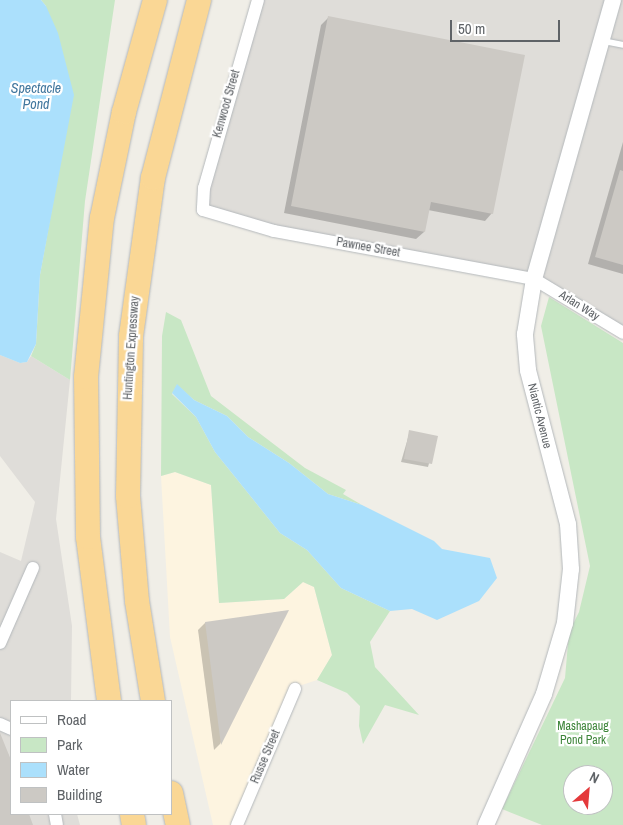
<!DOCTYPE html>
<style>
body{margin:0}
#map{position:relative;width:623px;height:825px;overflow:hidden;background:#f0eee7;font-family:"Archivo Narrow",sans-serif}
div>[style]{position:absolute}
.commercial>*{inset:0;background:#fdf4e0}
.industrial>*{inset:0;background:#dfddd9}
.green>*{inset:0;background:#c8e7c5}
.water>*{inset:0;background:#abe0fc}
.shadow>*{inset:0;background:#0003}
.building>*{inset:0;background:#ccc9c4}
.roads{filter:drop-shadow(0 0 1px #b4b8bb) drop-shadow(0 0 1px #b4b8bb)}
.service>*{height:6px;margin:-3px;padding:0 3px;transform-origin:3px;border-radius:3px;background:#fff}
.minor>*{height:12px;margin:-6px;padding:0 6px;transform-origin:6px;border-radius:6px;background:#fff}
.tertiary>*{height:16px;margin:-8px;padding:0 8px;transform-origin:8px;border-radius:8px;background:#fff}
.motorway>*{height:24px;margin:-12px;padding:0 12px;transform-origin:12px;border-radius:12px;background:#fad795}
span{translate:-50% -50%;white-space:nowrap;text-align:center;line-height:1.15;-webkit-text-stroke:4.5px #fff;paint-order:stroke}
.street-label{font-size:12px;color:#5f6367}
.park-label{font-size:12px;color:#3c8438}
.water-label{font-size:14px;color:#41779e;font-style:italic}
.legend{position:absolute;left:10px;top:700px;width:162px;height:115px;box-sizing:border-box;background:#fff;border:1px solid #bfc1c2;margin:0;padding:6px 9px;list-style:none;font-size:15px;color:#5f6367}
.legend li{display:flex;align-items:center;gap:10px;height:25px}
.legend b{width:25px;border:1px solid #bfc1c2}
.north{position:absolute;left:563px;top:765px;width:50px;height:50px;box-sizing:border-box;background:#fff;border:1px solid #bfc1c2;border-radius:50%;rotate:27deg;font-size:14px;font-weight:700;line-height:20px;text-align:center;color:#5f6367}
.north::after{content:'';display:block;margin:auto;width:18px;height:22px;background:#e4393b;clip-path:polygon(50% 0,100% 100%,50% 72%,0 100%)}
.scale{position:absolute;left:450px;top:20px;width:110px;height:22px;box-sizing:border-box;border:2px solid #5f6367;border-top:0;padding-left:6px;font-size:15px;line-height:18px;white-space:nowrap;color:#5f6367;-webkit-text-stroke:4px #fff;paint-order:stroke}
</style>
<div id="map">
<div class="commercial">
<i style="clip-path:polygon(175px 472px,211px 485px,219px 603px,284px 599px,303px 582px,314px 587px,332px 655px,317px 680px,299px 686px,237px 825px,213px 825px,170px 637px,161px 476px)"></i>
</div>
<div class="industrial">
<i style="clip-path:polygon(260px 0,623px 0,623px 331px,538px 280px,282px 232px,208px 211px,207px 178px)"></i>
<i style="clip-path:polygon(0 355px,20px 363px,27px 362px,31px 356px,70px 380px,56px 519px,72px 626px,71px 701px,11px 701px,11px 814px,77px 814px,80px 825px,0 825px,0 552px,21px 561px,35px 502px,0 456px)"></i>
</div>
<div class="green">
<i style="clip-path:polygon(41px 0,115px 0,85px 201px,70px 380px,31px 356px,36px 344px,40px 275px,56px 186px,46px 6px)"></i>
<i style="clip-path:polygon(evenodd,549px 297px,623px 343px,623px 825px,542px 825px,502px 809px,565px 678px,569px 632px,579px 612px,590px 566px,541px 326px,549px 297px,573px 775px,603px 775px,603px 805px,573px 805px,573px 775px)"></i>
<i style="clip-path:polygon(166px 312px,181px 320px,211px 396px,305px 468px,346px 490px,343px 494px,362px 505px,328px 494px,289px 463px,248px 437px,227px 416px,194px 400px,177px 385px,172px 394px,196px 417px,215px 452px,280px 533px,307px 550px,341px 588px,390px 611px,370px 642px,375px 667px,419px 715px,385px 705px,363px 744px,359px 726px,360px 706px,347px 693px,317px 680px,332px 655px,314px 587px,303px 582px,284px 599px,219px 603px,211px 485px,175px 472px,161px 476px,162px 336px)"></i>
</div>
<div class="water">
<i style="clip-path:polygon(0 0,41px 0,46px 6px,58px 33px,74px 95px,40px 275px,36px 344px,27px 362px,20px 363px,0 355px)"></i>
<i style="clip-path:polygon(177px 384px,194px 400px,227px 416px,248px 437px,289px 463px,328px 494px,362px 505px,434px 541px,442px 549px,490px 558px,497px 578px,479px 601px,437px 620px,412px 609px,390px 611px,341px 588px,307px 550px,280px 533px,215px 452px,196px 417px,172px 393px)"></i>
</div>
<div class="shadow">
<i style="clip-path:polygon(328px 18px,492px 213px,485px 221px,428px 210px,424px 232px,416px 239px,284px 213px,321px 25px)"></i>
<i style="clip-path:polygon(623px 142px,623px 274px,588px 264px)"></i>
<i style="clip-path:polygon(410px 431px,436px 437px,428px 467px,401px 462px)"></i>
<i style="clip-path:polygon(286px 611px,220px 744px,214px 750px,198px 630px,205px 623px)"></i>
<i style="clip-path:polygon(0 750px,8px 754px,11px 764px,11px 814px,28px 814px,31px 825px,0 825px)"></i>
</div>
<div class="building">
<i style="clip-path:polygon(328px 16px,525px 55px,493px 214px,431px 202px,425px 232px,291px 206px)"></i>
<i style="clip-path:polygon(620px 170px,623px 171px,623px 265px,595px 257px)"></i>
<i style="clip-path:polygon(409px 430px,438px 436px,432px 464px,404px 459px)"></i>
<i style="clip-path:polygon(289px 610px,221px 745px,205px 622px)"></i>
<i style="clip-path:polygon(0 733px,11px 760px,11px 814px,29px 814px,33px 825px,0 825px)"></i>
</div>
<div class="roads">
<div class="service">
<i style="left:603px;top:41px;width:20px;rotate:11deg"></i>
</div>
<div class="minor">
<i style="left:258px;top:0;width:196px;rotate:106deg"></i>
<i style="left:204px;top:188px;width:22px;rotate:93deg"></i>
<i style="left:203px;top:210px;width:74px;rotate:16.5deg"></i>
<i style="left:274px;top:231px;width:264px;rotate:10.5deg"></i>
<i style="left:534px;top:279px;width:104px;rotate:31.2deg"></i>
<i style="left:0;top:643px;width:82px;rotate:-66.3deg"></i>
<i style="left:0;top:724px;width:12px;rotate:24deg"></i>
<i style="left:55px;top:814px;width:11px;rotate:80deg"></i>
<i style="left:237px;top:825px;width:148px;rotate:-66.9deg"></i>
</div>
<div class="tertiary">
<i style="left:486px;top:825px;width:143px;rotate:-66.1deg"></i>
<i style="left:544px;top:694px;width:74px;rotate:-73.5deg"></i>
<i style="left:565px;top:623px;width:54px;rotate:-83.7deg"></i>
<i style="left:571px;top:569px;width:45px;rotate:-93.8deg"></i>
<i style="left:568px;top:524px;width:159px;rotate:-104.6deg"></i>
<i style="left:528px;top:370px;width:36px;rotate:-95deg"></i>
<i style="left:525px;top:334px;width:56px;rotate:-80.7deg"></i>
<i style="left:534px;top:279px;width:290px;rotate:-74.2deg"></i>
</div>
<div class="motorway">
<i style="left:109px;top:701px;width:165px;rotate:-97.3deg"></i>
<i style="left:88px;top:537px;width:160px;rotate:-90.7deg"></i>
<i style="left:86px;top:377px;width:160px;rotate:-84.3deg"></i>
<i style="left:102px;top:218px;width:108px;rotate:-78.3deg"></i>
<i style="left:124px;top:112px;width:116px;rotate:-74.5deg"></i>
<i style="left:153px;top:701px;width:101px;rotate:-99.1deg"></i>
<i style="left:137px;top:601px;width:105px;rotate:-94.9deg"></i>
<i style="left:128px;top:496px;width:160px;rotate:-88.9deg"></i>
<i style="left:131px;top:336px;width:160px;rotate:-82.1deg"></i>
<i style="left:153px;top:178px;width:184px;rotate:-75.5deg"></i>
<i style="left:171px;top:793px;width:33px;rotate:78deg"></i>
<i style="left:132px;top:814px;width:11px;rotate:80deg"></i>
</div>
</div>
<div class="street-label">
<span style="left:227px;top:104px;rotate:-74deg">Kenwood Street</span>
<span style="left:368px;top:248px;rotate:10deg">Pawnee Street</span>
<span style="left:579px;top:306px;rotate:32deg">Arlan Way</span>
<span style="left:132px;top:348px;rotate:-86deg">Huntington Expressway</span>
<span style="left:539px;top:416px;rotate:76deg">Niantic Avenue</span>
<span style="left:266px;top:757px;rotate:-67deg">Russe Street</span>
</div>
<div class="park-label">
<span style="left:583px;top:734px">Mashapaug<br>Pond Park</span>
</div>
<div class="water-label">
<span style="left:36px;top:96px">Spectacle<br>Pond</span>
</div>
<ul class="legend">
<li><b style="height:6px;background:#fff"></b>Road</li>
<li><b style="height:14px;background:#c8e7c5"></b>Park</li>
<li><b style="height:14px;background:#abe0fc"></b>Water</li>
<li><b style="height:14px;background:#ccc9c4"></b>Building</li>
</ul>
<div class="north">N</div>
<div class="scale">50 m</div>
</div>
